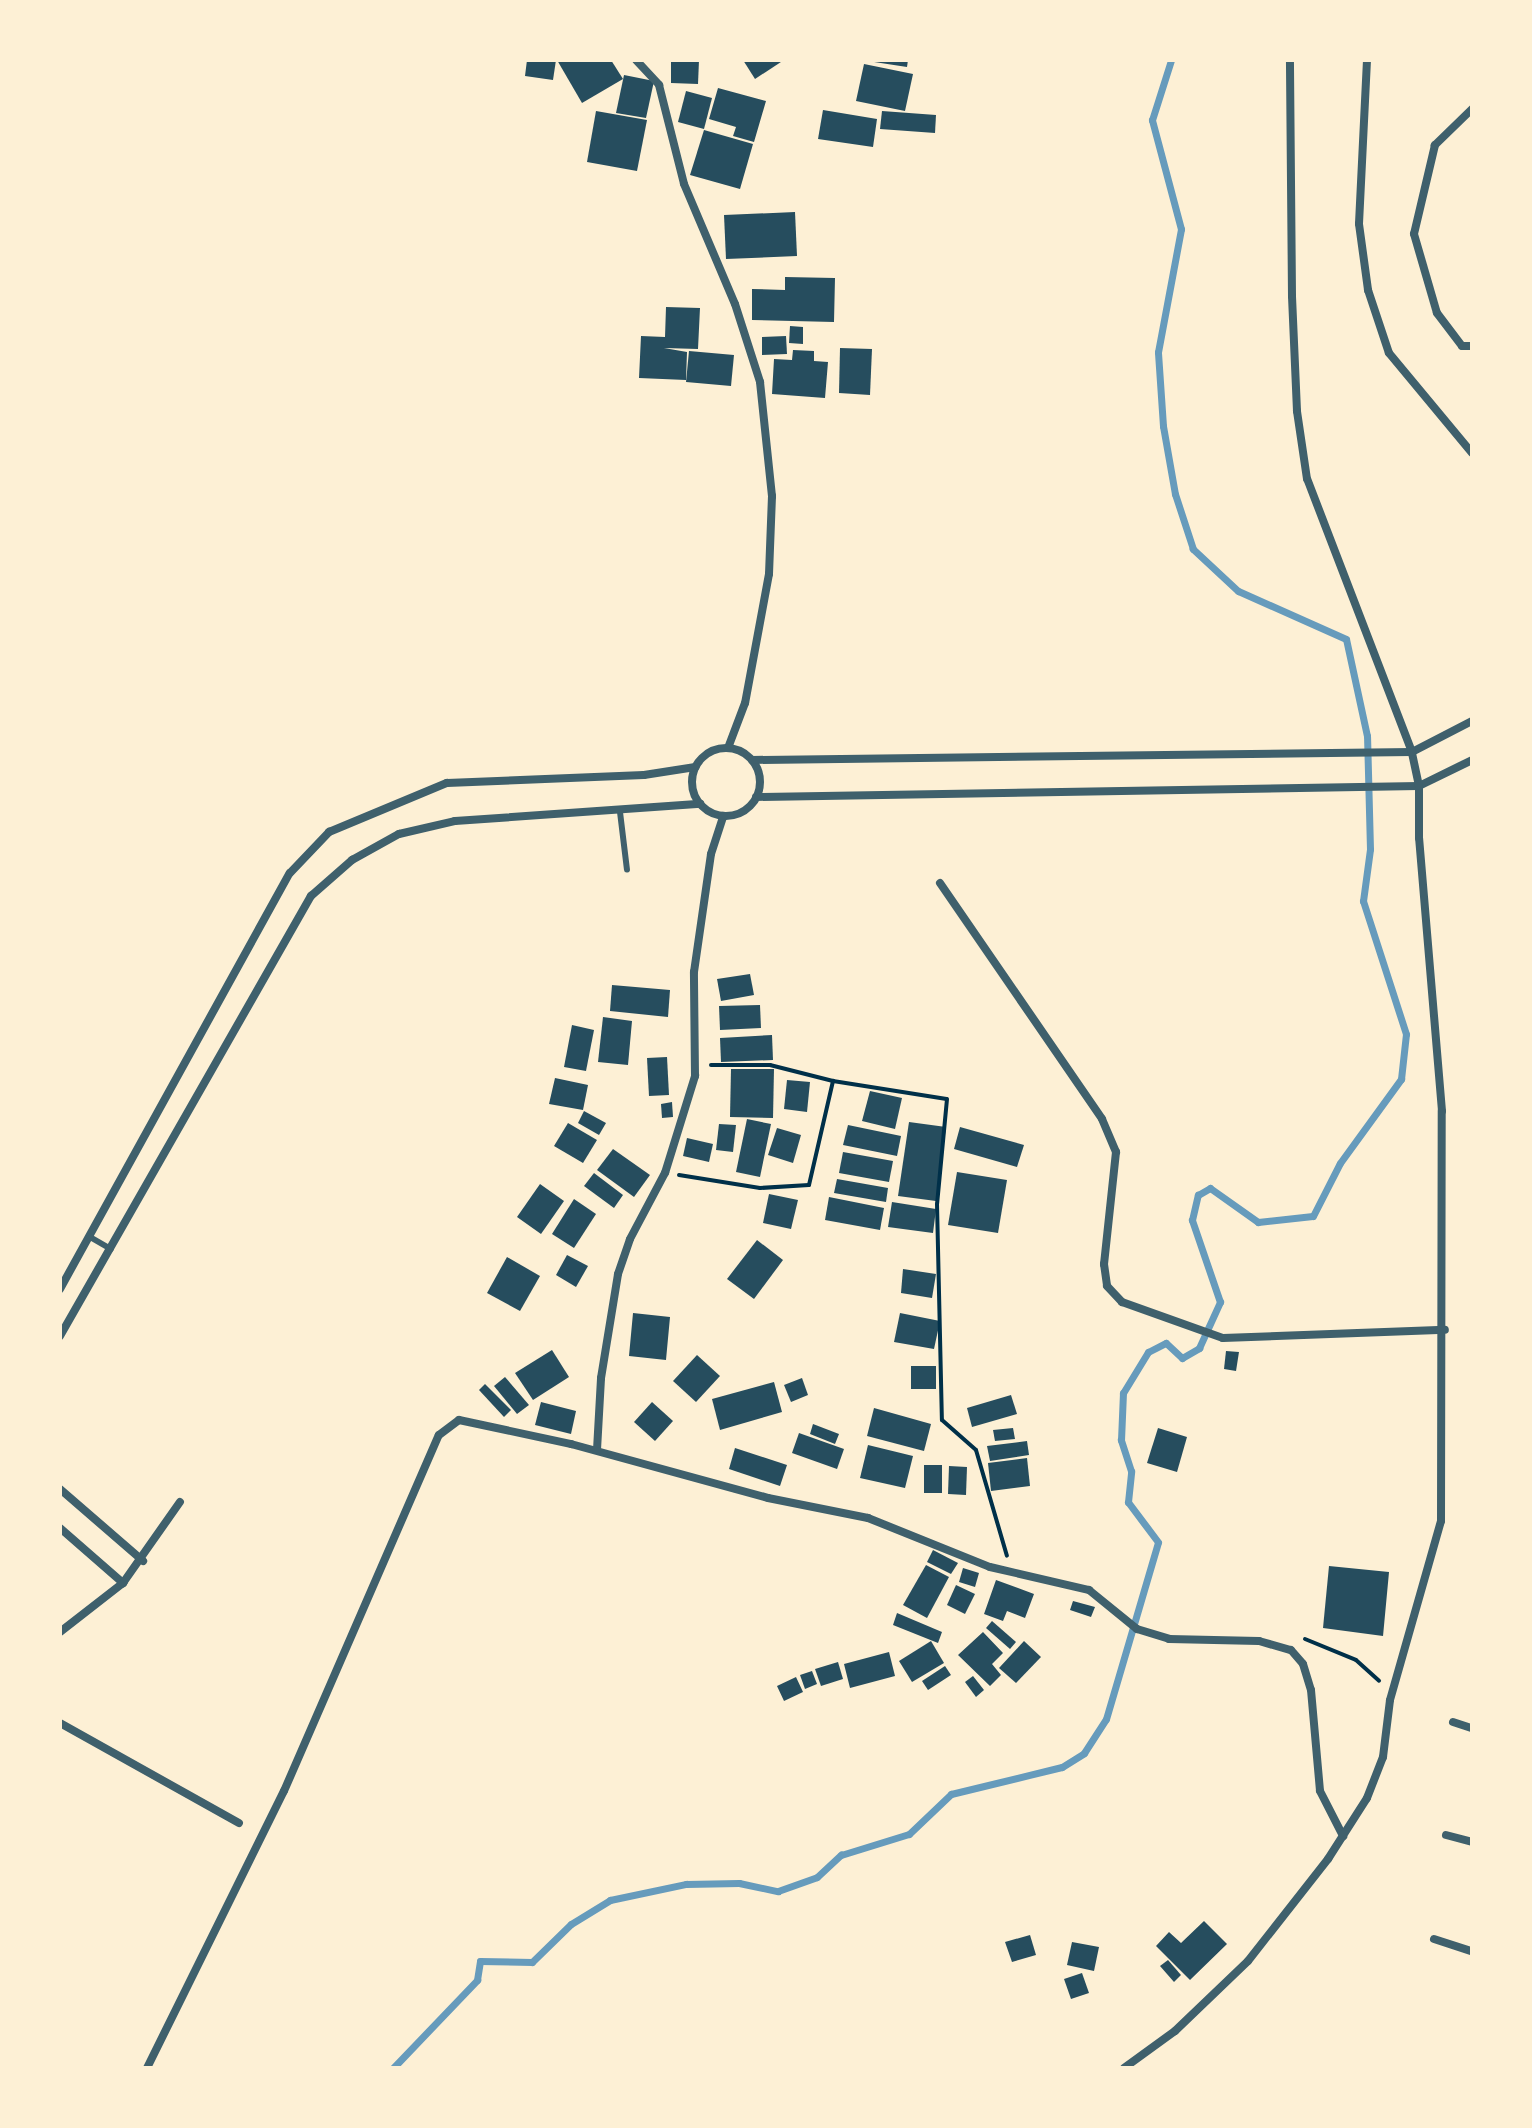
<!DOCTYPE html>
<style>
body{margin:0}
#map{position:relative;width:1532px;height:2128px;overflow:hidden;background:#fdf0d5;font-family:"PT Sans Narrow",sans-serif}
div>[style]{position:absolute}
.stream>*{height:7px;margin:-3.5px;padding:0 3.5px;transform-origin:3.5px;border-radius:3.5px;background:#669bbc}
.building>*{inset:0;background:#264d5e}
.path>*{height:4px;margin:-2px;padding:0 2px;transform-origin:2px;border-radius:2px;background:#003049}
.service>*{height:6px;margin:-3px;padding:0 3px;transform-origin:3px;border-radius:3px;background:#3f606c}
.minor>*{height:8px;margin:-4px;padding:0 4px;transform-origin:4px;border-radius:4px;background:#3f606c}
.minor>.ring{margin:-4px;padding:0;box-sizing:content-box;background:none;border:8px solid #3f606c;border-radius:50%}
span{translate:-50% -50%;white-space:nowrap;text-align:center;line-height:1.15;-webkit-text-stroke:7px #fdf0d5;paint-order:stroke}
.frame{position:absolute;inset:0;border:62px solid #fdf0d5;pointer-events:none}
</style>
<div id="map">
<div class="stream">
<i style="left:393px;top:2068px;width:122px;rotate:-46.3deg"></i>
<i style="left:477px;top:1980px;width:19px;rotate:-81deg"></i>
<i style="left:480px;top:1961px;width:52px;rotate:1.1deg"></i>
<i style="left:532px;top:1962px;width:54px;rotate:-44.3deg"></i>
<i style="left:571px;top:1924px;width:46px;rotate:-31.6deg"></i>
<i style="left:610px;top:1900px;width:78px;rotate:-11.9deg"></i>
<i style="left:686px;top:1884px;width:53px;rotate:-1.1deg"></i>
<i style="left:739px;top:1883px;width:40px;rotate:12deg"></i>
<i style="left:778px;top:1891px;width:41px;rotate:-19.7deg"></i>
<i style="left:817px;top:1877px;width:33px;rotate:-43deg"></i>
<i style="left:841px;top:1855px;width:71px;rotate:-17.2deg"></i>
<i style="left:909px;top:1834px;width:58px;rotate:-43.6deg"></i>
<i style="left:951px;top:1794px;width:114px;rotate:-13.7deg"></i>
<i style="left:1062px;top:1767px;width:26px;rotate:-32deg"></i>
<i style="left:1084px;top:1753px;width:40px;rotate:-57.1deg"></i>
<i style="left:1106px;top:1719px;width:184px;rotate:-73.6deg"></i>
<i style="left:1158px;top:1542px;width:50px;rotate:-126.9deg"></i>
<i style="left:1128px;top:1502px;width:31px;rotate:-84deg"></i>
<i style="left:1131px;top:1471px;width:33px;rotate:-108deg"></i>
<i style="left:1121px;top:1440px;width:47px;rotate:-87.6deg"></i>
<i style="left:1123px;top:1393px;width:48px;rotate:-58.6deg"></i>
<i style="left:1148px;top:1352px;width:20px;rotate:-27deg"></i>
<i style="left:1166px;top:1343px;width:22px;rotate:43deg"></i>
<i style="left:1182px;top:1358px;width:20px;rotate:-30deg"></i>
<i style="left:1199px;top:1348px;width:51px;rotate:-65.5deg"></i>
<i style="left:1220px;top:1302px;width:87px;rotate:-108.9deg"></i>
<i style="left:1192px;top:1220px;width:26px;rotate:-77deg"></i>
<i style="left:1198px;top:1195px;width:14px;rotate:-30deg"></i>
<i style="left:1210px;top:1188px;width:59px;rotate:35.3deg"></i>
<i style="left:1258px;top:1222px;width:55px;rotate:-6.2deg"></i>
<i style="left:1313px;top:1216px;width:59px;rotate:-63deg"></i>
<i style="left:1340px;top:1163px;width:104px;rotate:-54deg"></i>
<i style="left:1401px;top:1079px;width:45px;rotate:-83.7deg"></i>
<i style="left:1406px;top:1034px;width:140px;rotate:-107.9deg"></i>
<i style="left:1363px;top:901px;width:52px;rotate:-82.3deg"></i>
<i style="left:1370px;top:849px;width:113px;rotate:-91.5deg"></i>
<i style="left:1367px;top:736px;width:99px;rotate:-102.2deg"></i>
<i style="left:1346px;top:639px;width:118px;rotate:-156deg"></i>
<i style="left:1238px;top:591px;width:62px;rotate:-137deg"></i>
<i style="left:1193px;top:549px;width:58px;rotate:-108.1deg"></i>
<i style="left:1175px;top:494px;width:69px;rotate:-100deg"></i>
<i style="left:1163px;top:426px;width:74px;rotate:-93.9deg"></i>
<i style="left:1158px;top:352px;width:125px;rotate:-79.4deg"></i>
<i style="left:1181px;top:229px;width:113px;rotate:-104.9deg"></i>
<i style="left:1152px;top:120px;width:63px;rotate:-72.4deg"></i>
</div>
<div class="building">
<i style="clip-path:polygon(527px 60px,556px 60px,553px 80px,525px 76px)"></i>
<i style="clip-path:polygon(557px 60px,611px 60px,623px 79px,582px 103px)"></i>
<i style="clip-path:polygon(671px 60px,699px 60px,698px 84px,671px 83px)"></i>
<i style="clip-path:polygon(743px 60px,784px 60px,755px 79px)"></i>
<i style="clip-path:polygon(861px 60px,908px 60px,907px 67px)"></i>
<i style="clip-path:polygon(864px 64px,913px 74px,905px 111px,856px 101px)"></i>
<i style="clip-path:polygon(624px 75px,654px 81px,646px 118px,616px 113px)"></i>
<i style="clip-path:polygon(718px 88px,766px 101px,754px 142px,733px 136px,736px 127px,709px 119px)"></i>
<i style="clip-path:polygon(686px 91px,712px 98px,704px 129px,678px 122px)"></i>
<i style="clip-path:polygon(823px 110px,877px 119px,873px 147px,818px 139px)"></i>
<i style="clip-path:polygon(596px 111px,647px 120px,637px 171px,587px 162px)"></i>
<i style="clip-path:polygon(882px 111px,936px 115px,935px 133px,880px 129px)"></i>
<i style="clip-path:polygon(704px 130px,753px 144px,740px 189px,690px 175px)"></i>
<i style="clip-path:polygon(795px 212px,797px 256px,726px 259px,724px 215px)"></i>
<i style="clip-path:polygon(785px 277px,835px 278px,834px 322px,752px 320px,752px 289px,785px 290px)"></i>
<i style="clip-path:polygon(666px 307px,700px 308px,698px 349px,664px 348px,687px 352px,686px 380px,639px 378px,641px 336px,665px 337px)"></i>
<i style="clip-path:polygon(790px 326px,803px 327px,803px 344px,789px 343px)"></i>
<i style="clip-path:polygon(786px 336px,787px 354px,762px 355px,762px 337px)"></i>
<i style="clip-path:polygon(840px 348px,872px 349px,870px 395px,839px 393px)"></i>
<i style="clip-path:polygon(793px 350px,814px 351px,814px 361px,828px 362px,825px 398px,772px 394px,774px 359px,792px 360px)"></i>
<i style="clip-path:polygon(689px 351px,734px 355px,731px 386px,686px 382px)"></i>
<i style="clip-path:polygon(750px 974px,754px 995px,721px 1001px,717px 979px)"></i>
<i style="clip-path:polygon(612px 985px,670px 990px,668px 1017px,610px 1011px)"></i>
<i style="clip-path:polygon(760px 1005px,761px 1028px,720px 1030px,719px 1006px)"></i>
<i style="clip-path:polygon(603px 1017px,632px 1021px,628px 1065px,598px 1062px)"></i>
<i style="clip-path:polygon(572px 1025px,594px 1030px,586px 1071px,564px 1067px)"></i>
<i style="clip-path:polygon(772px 1035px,773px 1060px,721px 1062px,720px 1038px)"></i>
<i style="clip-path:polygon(667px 1057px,669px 1095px,649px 1096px,647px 1058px)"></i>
<i style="clip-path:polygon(731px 1069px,774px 1069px,773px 1118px,730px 1117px)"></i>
<i style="clip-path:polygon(555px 1078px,588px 1085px,583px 1110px,549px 1104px)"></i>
<i style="clip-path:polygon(787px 1080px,810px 1082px,807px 1112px,784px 1109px)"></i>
<i style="clip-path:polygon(870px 1091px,902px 1098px,895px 1129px,862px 1121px)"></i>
<i style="clip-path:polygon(672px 1102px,673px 1117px,662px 1118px,661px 1104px)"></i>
<i style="clip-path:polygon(584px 1111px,606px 1123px,599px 1135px,578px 1123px)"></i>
<i style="clip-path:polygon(747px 1119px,771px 1124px,760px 1177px,736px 1172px)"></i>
<i style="clip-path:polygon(909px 1122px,946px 1127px,936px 1201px,898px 1196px)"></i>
<i style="clip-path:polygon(568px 1123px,597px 1140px,583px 1163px,554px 1146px)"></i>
<i style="clip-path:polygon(719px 1124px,736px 1125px,733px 1152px,716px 1150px)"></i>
<i style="clip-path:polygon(848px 1125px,901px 1136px,897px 1156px,843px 1145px)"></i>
<i style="clip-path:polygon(960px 1127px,1024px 1145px,1017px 1167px,954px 1149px)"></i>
<i style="clip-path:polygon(777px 1128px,801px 1135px,793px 1163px,768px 1155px)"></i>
<i style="clip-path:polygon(687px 1138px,713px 1144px,709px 1162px,683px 1156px)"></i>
<i style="clip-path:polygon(613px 1149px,650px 1175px,634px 1197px,597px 1170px)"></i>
<i style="clip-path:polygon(843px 1152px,893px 1161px,889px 1182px,839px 1173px)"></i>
<i style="clip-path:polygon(957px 1172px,1007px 1180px,998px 1233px,948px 1225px)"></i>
<i style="clip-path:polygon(594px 1173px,623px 1195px,614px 1208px,584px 1186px)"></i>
<i style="clip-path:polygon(837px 1179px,888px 1188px,886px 1202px,834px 1193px)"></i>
<i style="clip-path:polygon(540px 1184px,564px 1201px,541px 1234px,517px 1217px)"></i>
<i style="clip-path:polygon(769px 1194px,798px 1200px,791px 1229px,763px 1223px)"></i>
<i style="clip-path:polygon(829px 1197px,884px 1208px,880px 1230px,825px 1220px)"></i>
<i style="clip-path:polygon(574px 1199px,596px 1214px,574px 1248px,552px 1234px)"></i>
<i style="clip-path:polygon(892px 1202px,936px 1209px,933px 1233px,888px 1227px)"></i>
<i style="clip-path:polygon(757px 1240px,783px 1260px,754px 1299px,727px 1279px)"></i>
<i style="clip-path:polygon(567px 1255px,588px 1266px,576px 1287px,556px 1275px)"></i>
<i style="clip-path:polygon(507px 1257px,540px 1276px,520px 1311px,487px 1293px)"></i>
<i style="clip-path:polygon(903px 1269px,936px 1274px,932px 1298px,901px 1293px)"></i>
<i style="clip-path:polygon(633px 1313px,670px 1317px,666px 1360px,629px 1356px)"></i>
<i style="clip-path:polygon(900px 1313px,940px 1321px,934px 1349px,894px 1342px)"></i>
<i style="clip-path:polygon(552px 1350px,569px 1377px,533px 1400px,515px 1373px)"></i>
<i style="clip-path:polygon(1226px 1351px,1239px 1352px,1236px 1371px,1224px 1369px)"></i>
<i style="clip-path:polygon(697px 1355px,720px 1376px,696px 1402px,673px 1381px)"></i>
<i style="clip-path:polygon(911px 1366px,936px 1366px,936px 1389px,911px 1389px)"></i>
<i style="clip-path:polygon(505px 1377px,529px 1405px,517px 1414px,494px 1386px)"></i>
<i style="clip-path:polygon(802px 1378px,808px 1395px,791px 1402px,784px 1385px)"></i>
<i style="clip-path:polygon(774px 1382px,782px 1412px,720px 1430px,712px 1399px)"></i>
<i style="clip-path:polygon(485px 1384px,511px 1410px,504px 1417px,479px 1390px)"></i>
<i style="clip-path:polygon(1011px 1395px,1017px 1414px,972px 1427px,967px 1408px)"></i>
<i style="clip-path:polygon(541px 1402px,576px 1411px,571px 1434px,535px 1425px)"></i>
<i style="clip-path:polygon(652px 1402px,673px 1421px,655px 1441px,634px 1422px)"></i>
<i style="clip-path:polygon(874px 1408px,931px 1424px,924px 1451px,867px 1436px)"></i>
<i style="clip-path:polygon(813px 1424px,839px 1434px,835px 1444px,810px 1434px)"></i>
<i style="clip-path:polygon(1013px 1428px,1015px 1439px,995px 1441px,993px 1430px)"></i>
<i style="clip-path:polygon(1158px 1428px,1187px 1437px,1177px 1472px,1147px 1463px)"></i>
<i style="clip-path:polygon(799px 1433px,844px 1449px,837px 1469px,792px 1453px)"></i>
<i style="clip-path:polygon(1027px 1441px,1029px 1455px,990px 1461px,987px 1446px)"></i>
<i style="clip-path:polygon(868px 1445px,913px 1456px,905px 1488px,860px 1478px)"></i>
<i style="clip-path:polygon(735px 1448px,787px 1465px,780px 1486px,729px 1469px)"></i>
<i style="clip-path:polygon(1027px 1458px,1030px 1486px,991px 1491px,988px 1463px)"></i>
<i style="clip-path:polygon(924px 1465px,942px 1465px,942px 1493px,924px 1493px)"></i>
<i style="clip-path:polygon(949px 1466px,967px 1467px,966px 1495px,948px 1494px)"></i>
<i style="clip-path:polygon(933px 1550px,958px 1563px,951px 1574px,927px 1562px)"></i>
<i style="clip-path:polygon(926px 1565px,949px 1577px,927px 1618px,903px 1605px)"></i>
<i style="clip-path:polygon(1329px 1566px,1389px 1572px,1383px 1636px,1323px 1628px)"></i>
<i style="clip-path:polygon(963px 1568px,979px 1573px,975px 1587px,959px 1582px)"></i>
<i style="clip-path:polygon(996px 1580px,1034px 1594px,1025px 1618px,1007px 1611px,1003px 1621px,984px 1614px)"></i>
<i style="clip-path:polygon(956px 1585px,975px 1594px,965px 1614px,947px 1605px)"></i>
<i style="clip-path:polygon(1073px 1601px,1095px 1607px,1091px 1617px,1070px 1610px)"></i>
<i style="clip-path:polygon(897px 1613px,942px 1632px,938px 1643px,893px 1625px)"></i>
<i style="clip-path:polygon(992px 1621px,1016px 1642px,1010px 1649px,986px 1628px)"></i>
<i style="clip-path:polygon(983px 1632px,1003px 1653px,992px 1664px,1001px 1675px,990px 1686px,958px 1655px)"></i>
<i style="clip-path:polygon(931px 1641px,944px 1663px,912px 1682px,899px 1661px)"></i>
<i style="clip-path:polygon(1024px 1641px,1041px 1657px,1016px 1683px,999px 1668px)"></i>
<i style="clip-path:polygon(889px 1652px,895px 1676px,850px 1688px,844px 1664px)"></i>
<i style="clip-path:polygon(838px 1662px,843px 1679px,821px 1686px,815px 1669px)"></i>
<i style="clip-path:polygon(945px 1666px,951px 1675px,928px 1690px,922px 1681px)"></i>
<i style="clip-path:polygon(812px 1671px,817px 1684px,805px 1689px,800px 1675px)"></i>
<i style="clip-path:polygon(973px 1676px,984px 1690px,976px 1697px,965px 1682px)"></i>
<i style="clip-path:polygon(796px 1677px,803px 1692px,784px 1701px,777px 1686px)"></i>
<i style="clip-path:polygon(1204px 1921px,1227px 1944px,1190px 1980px,1156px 1946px,1169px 1932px,1181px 1943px)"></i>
<i style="clip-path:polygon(1030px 1935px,1036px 1955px,1012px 1962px,1005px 1942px)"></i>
<i style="clip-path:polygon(1072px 1942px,1099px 1947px,1094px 1971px,1067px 1965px)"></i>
<i style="clip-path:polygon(1168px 1960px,1181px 1975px,1174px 1982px,1160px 1966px)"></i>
<i style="clip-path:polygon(1082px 1973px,1089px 1993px,1071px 1999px,1064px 1979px)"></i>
</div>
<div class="path">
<i style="left:711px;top:1065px;width:59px"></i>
<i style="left:770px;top:1065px;width:65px;rotate:14.3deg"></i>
<i style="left:679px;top:1175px;width:82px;rotate:9.1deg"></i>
<i style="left:760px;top:1188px;width:49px;rotate:-3.5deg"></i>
<i style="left:809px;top:1185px;width:107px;rotate:-77deg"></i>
<i style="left:833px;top:1081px;width:115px;rotate:9deg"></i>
<i style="left:947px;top:1099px;width:105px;rotate:95.4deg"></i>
<i style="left:937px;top:1204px;width:216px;rotate:88.7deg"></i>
<i style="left:942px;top:1420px;width:45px;rotate:41.4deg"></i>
<i style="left:976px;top:1450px;width:110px;rotate:73.7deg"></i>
<i style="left:1305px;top:1639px;width:55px;rotate:22.4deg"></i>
<i style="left:1356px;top:1660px;width:31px;rotate:42deg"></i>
</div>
<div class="service">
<i style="left:620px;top:812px;width:58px;rotate:83.1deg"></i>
<i style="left:90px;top:1237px;width:24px;rotate:30deg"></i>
</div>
<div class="minor">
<i style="left:636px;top:60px;width:34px;rotate:47deg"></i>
<i style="left:659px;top:85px;width:102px;rotate:75.8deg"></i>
<i style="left:684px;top:184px;width:130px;rotate:67deg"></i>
<i style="left:735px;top:304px;width:82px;rotate:72.2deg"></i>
<i style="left:760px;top:382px;width:115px;rotate:84deg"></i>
<i style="left:772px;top:496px;width:78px;rotate:92.2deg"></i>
<i style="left:769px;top:574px;width:131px;rotate:100.5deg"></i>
<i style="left:745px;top:703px;width:48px;rotate:110.7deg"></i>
<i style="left:1367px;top:60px;width:164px;rotate:92.8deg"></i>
<i style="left:1359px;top:224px;width:67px;rotate:82.2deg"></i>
<i style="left:1368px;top:290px;width:66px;rotate:71.6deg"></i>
<i style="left:1389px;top:353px;width:130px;rotate:50.3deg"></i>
<i style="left:1472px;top:109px;width:52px;rotate:135.8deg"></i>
<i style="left:1435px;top:145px;width:91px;rotate:103.3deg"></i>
<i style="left:1414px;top:234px;width:82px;rotate:73.8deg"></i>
<i style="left:1437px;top:313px;width:41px;rotate:52.9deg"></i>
<i style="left:1462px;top:346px;width:10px"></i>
<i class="ring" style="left:692px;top:748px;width:60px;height:60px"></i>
<i style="left:752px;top:760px;width:660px;rotate:-0.69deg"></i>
<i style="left:1412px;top:752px;width:68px;rotate:-27.3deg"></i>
<i style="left:756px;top:797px;width:663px;rotate:-0.95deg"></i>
<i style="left:1419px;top:786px;width:59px;rotate:-26.1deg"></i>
<i style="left:940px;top:883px;width:286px;rotate:55.5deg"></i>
<i style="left:1102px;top:1119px;width:36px;rotate:67deg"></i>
<i style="left:1116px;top:1152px;width:113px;rotate:96.1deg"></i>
<i style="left:1104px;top:1264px;width:22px;rotate:82deg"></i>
<i style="left:1107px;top:1286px;width:22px;rotate:47deg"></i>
<i style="left:1122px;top:1302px;width:107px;rotate:19.6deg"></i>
<i style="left:1223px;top:1338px;width:222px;rotate:-2.1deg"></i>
<i style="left:60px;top:1289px;width:475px;rotate:-61.1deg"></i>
<i style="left:290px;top:873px;width:57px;rotate:-46.4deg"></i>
<i style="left:329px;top:832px;width:128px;rotate:-22.6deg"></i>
<i style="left:447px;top:783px;width:197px;rotate:-2.3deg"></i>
<i style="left:644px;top:775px;width:52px;rotate:-8.9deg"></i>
<i style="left:60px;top:1336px;width:507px;rotate:-60.3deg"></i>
<i style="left:311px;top:896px;width:55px;rotate:-41.3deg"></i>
<i style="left:352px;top:860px;width:54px;rotate:-29deg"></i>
<i style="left:399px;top:834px;width:57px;rotate:-13.1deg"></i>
<i style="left:455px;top:821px;width:246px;rotate:-4deg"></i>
<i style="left:597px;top:1450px;width:72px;rotate:-86.8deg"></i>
<i style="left:601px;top:1378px;width:105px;rotate:-80.7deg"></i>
<i style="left:618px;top:1274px;width:37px;rotate:-71deg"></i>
<i style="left:630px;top:1239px;width:75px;rotate:-62.1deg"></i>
<i style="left:665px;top:1173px;width:102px;rotate:-72.8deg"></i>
<i style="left:695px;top:1076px;width:104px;rotate:-90.6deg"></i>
<i style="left:694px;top:972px;width:119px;rotate:-81.8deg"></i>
<i style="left:711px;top:854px;width:40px;rotate:-72deg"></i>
<i style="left:60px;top:1489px;width:110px;rotate:40.9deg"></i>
<i style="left:60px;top:1528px;width:84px;rotate:41.1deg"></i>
<i style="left:60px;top:1632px;width:80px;rotate:-37.9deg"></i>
<i style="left:123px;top:1583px;width:99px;rotate:-54.9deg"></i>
<i style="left:1453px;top:1722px;width:20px;rotate:18deg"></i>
<i style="left:60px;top:1723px;width:205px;rotate:29.2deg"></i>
<i style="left:1446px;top:1835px;width:27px;rotate:15deg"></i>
<i style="left:1434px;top:1939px;width:40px;rotate:18deg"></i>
<i style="left:147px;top:2068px;width:309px;rotate:-63.7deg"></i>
<i style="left:284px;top:1791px;width:388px;rotate:-66.5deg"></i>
<i style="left:439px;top:1435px;width:25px;rotate:-37deg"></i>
<i style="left:459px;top:1420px;width:115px;rotate:12.1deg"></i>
<i style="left:571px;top:1444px;width:204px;rotate:15.3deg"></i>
<i style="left:768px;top:1498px;width:102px;rotate:11.3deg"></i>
<i style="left:868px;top:1518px;width:131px;rotate:21.9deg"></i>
<i style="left:990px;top:1567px;width:102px;rotate:13.1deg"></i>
<i style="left:1089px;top:1590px;width:62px;rotate:39.1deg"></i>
<i style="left:1137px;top:1629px;width:34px;rotate:17deg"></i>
<i style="left:1169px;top:1639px;width:90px;rotate:1.3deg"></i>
<i style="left:1259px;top:1641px;width:33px;rotate:16deg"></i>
<i style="left:1291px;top:1650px;width:18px;rotate:49deg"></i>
<i style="left:1303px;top:1664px;width:27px;rotate:73deg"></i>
<i style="left:1311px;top:1690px;width:101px;rotate:84.9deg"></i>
<i style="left:1320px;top:1791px;width:51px;rotate:62.9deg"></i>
<i style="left:1124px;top:2068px;width:63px;rotate:-36deg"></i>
<i style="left:1175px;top:2031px;width:101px;rotate:-43.8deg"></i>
<i style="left:1248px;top:1961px;width:130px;rotate:-51.9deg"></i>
<i style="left:1328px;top:1859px;width:72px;rotate:-57.4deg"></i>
<i style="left:1367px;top:1798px;width:44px;rotate:-68.7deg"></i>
<i style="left:1383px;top:1757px;width:57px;rotate:-83deg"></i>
<i style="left:1390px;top:1700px;width:186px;rotate:-74.1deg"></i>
<i style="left:1441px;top:1521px;width:410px;rotate:-89.9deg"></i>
<i style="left:1442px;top:1111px;width:274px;rotate:-94.8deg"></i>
<i style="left:1419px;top:838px;width:52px;rotate:-90deg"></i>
<i style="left:1419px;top:786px;width:35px;rotate:-102deg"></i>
<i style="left:1412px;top:752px;width:292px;rotate:-111deg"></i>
<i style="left:1307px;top:479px;width:69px;rotate:-98.4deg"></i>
<i style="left:1297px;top:411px;width:115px;rotate:-92.5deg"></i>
<i style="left:1292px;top:296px;width:236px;rotate:-90.5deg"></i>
</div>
<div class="frame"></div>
</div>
